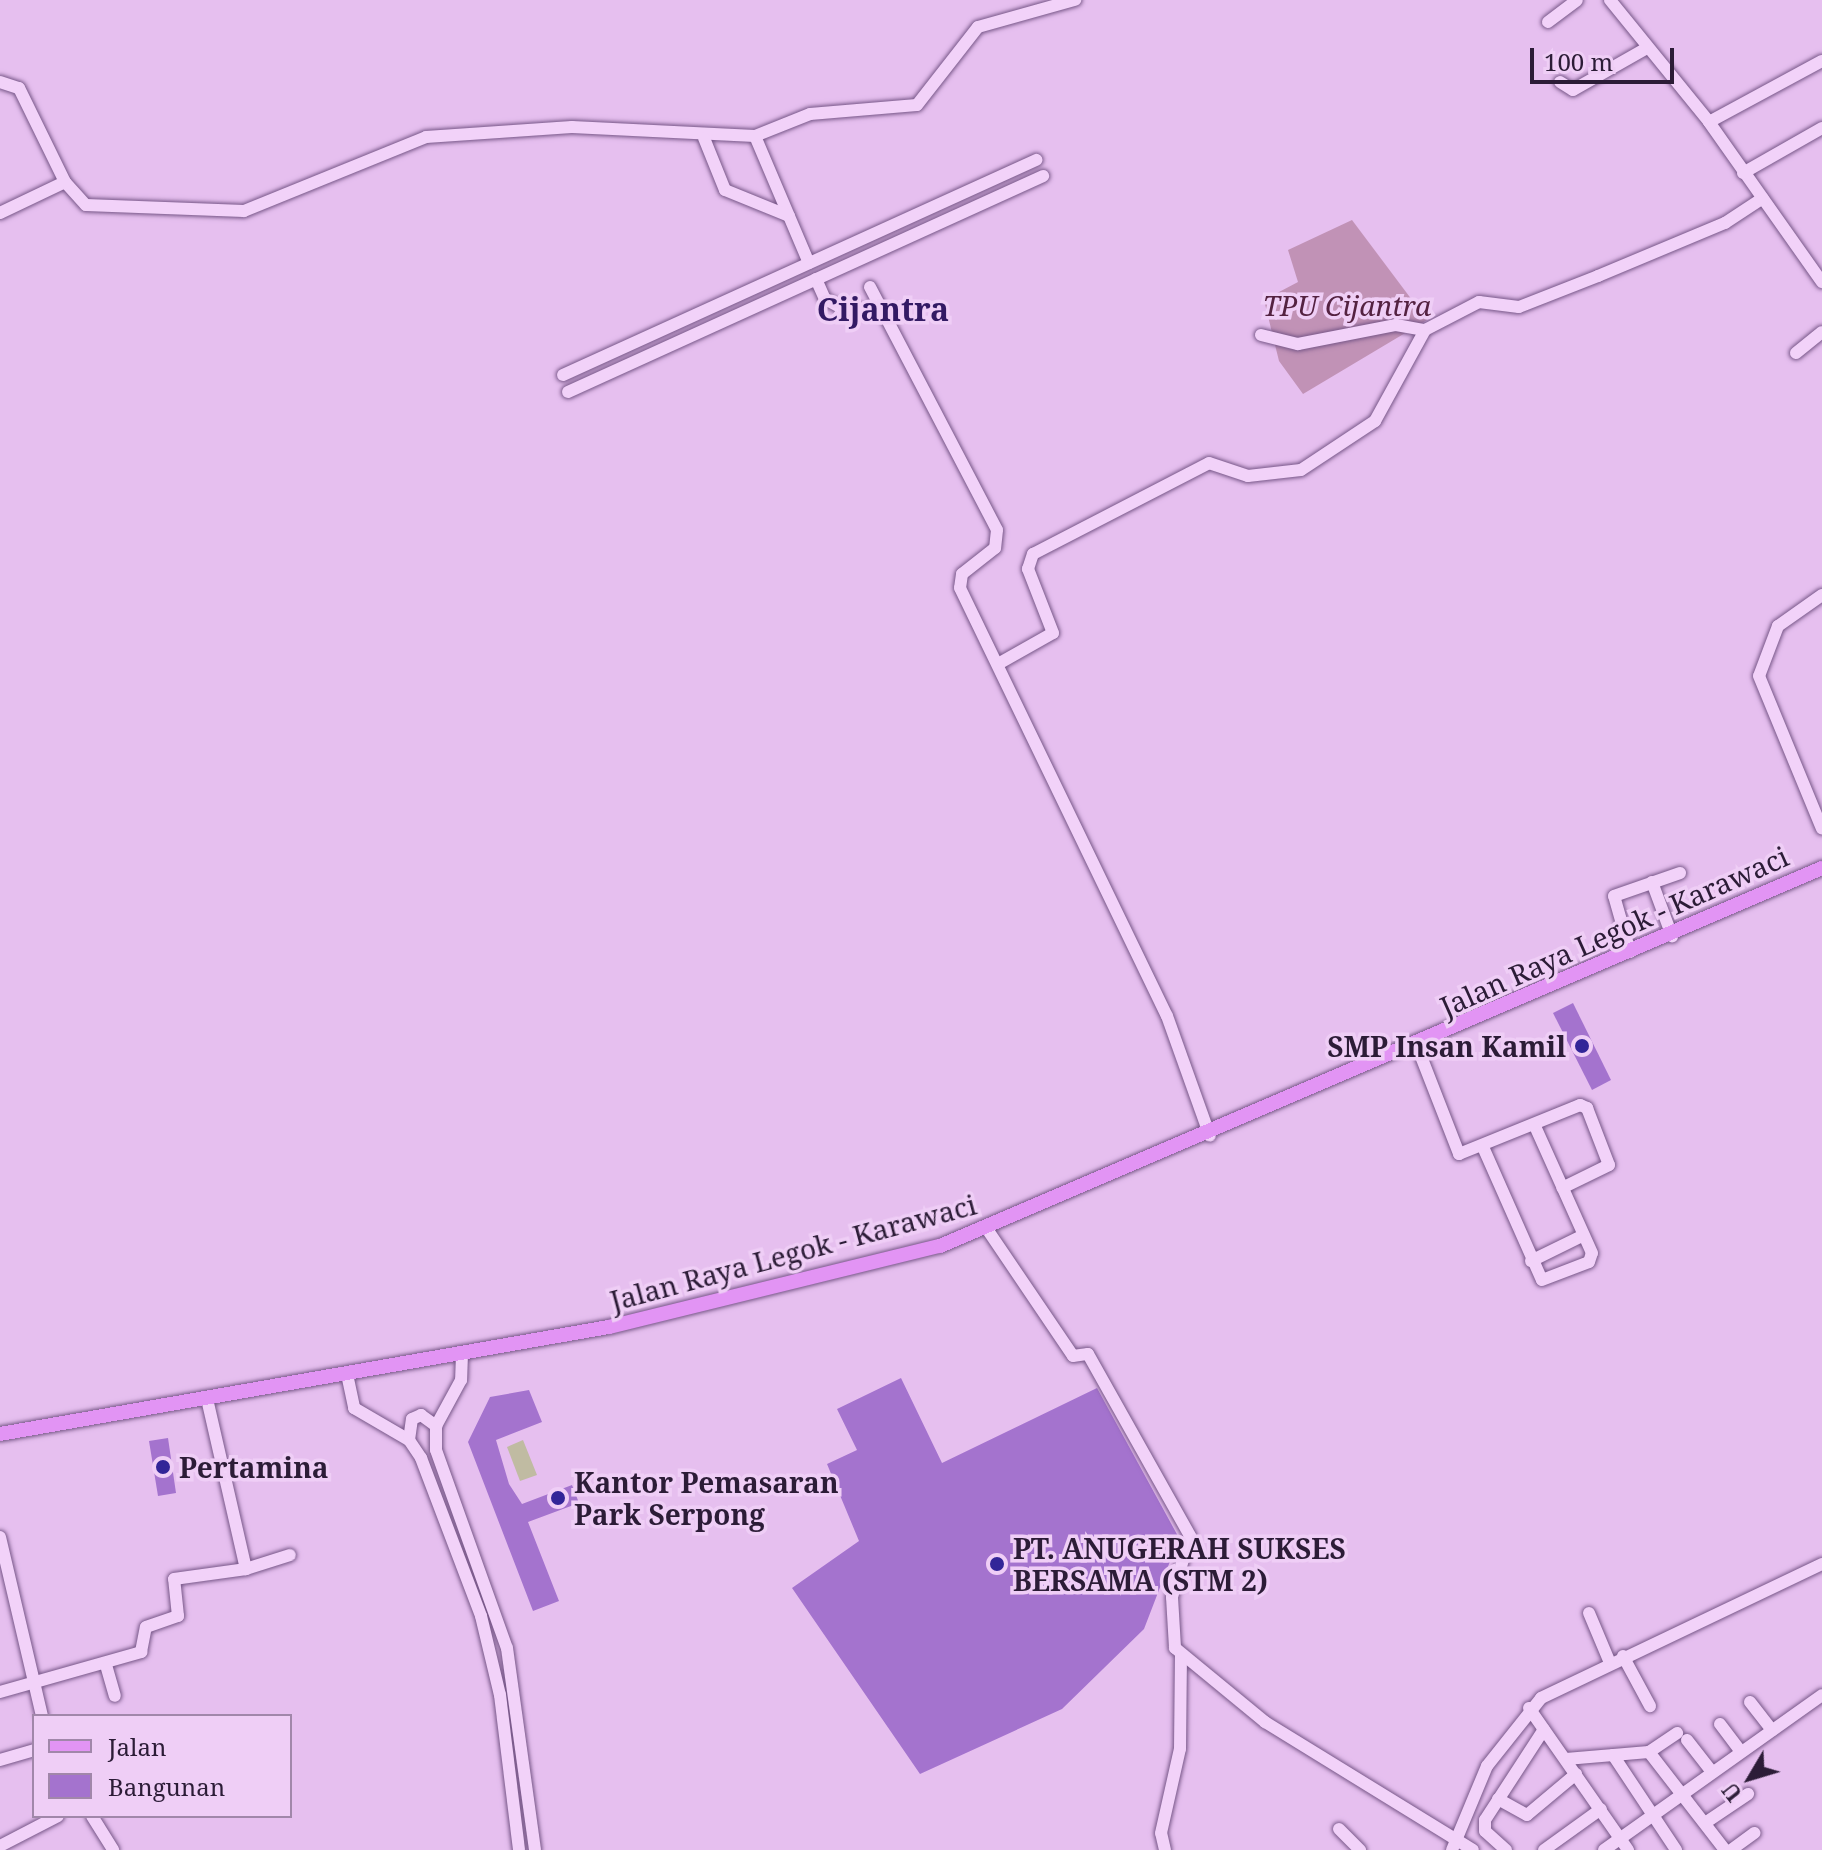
<!DOCTYPE html>
<style>
body{margin:0}
#map{position:relative;width:1822px;height:1850px;overflow:hidden;background:#e6bfef;font-family:"Noto Serif",serif}
div>[style]{position:absolute}
.cemetery>*{inset:0;background:#c192b6}
.water>*{inset:0;background:#c0bba2}
.building>*{inset:0;background:#a473ce}
.roads{filter:drop-shadow(0 0 2px #775788) drop-shadow(0 0 2px #775788)}
.minor>*{height:12px;margin:-6px;padding:0 6px;transform-origin:6px;border-radius:6px;background:#f2d2f9}
.major>*{height:14px;margin:-7px;padding:0 7px;transform-origin:7px;border-radius:7px;background:#e294f4}
.dots>*{width:22px;height:22px;translate:-50% -50%;box-sizing:border-box;border:4px solid #efcef6;border-radius:50%}
span{translate:-50% -50%;white-space:nowrap;text-align:center;line-height:1.15;-webkit-text-stroke:7px #efcef6;paint-order:stroke}
.park-label{font-size:28px;color:#542241;font-style:italic}
.street-label{font-size:28px;color:#2c1c37}
.poi-label{font-size:28px;color:#2c1c37;font-weight:700}
.right{translate:-100% -50%;text-align:right}
.left{translate:0 -50%;text-align:left}
.quarter-label{font-size:32px;color:#331a64;font-weight:700}
.legend{position:absolute;left:32px;top:1714px;width:260px;height:104px;box-sizing:border-box;background:#efcef6;border:2px solid #a187aa;margin:0;padding:10px 14px;list-style:none;font-size:24px;color:#2c1c37}
.legend li{display:flex;align-items:center;gap:16px;height:40px}
.legend b{width:40px;border:2px solid #a187aa}
.north{position:absolute;left:1710px;top:1738px;width:80px;height:80px;-webkit-text-stroke:6px #efcef6;paint-order:stroke;rotate:232deg;font-size:22px;font-weight:700;line-height:32px;text-align:center;color:#2c1c37}
.north::after{content:'';display:block;margin:auto;width:28px;height:36px;background:#2c1c37;clip-path:polygon(50% 0,100% 100%,50% 72%,0 100%)}
.scale{position:absolute;left:1530px;top:48px;width:144px;height:36px;box-sizing:border-box;border:4px solid #2c1c37;border-top:0;padding-left:10px;font-size:24px;line-height:28px;white-space:nowrap;color:#2c1c37;-webkit-text-stroke:6px #efcef6;paint-order:stroke}
</style>
<div id="map">
<div class="cemetery">
<i style="clip-path:polygon(1352px 220px,1427px 320px,1303px 394px,1279px 361px,1264px 300px,1298px 282px,1288px 250px)"></i>
</div>
<div class="water">
<i style="clip-path:polygon(523px 1440px,537px 1475px,520px 1481px,507px 1447px)"></i>
</div>
<div class="building">
<i style="clip-path:polygon(1573px 1003px,1611px 1080px,1592px 1090px,1553px 1013px)"></i>
<i style="clip-path:polygon(901px 1378px,942px 1463px,1097px 1388px,1179px 1538px,1144px 1629px,1062px 1709px,920px 1774px,792px 1588px,859px 1541px,827px 1464px,857px 1450px,837px 1409px)"></i>
<i style="clip-path:polygon(529px 1390px,542px 1422px,496px 1440px,509px 1484px,522px 1504px,572px 1485px,579px 1503px,528px 1522px,559px 1601px,533px 1611px,468px 1442px,490px 1397px)"></i>
<i style="clip-path:polygon(168px 1438px,176px 1493px,158px 1496px,149px 1441px)"></i>
</div>
<div class="roads">
<div class="minor">
<i style="left:1610px;top:0;width:157px;rotate:50.9deg"></i>
<i style="left:1709px;top:122px;width:196px;rotate:54.8deg"></i>
<i style="left:1548px;top:22px;width:36px;rotate:-37deg"></i>
<i style="left:0;top:82px;width:20px;rotate:18deg"></i>
<i style="left:19px;top:88px;width:105px;rotate:63.9deg"></i>
<i style="left:65px;top:182px;width:31px;rotate:48deg"></i>
<i style="left:86px;top:205px;width:158px;rotate:2.2deg"></i>
<i style="left:244px;top:211px;width:196px;rotate:-22.1deg"></i>
<i style="left:426px;top:137px;width:146px;rotate:-3.9deg"></i>
<i style="left:572px;top:127px;width:183px;rotate:2.8deg"></i>
<i style="left:755px;top:136px;width:59px;rotate:-21.8deg"></i>
<i style="left:810px;top:114px;width:107px;rotate:-4.8deg"></i>
<i style="left:917px;top:105px;width:99px;rotate:-52deg"></i>
<i style="left:978px;top:27px;width:101px;rotate:-15.6deg"></i>
<i style="left:1560px;top:82px;width:15px;rotate:32deg"></i>
<i style="left:1573px;top:90px;width:85px;rotate:-29.6deg"></i>
<i style="left:1709px;top:122px;width:128px;rotate:-28.4deg"></i>
<i style="left:755px;top:136px;width:138px;rotate:67deg"></i>
<i style="left:704px;top:138px;width:56px;rotate:68deg"></i>
<i style="left:725px;top:190px;width:69px;rotate:22.1deg"></i>
<i style="left:1743px;top:173px;width:91px;rotate:-29.7deg"></i>
<i style="left:0;top:213px;width:72px;rotate:-25.5deg"></i>
<i style="left:816px;top:279px;width:22px;rotate:66deg"></i>
<i style="left:825px;top:299px;width:19px;rotate:28deg"></i>
<i style="left:842px;top:308px;width:41px;rotate:5.6deg"></i>
<i style="left:870px;top:287px;width:274px;rotate:62.4deg"></i>
<i style="left:997px;top:530px;width:18px;rotate:96deg"></i>
<i style="left:995px;top:548px;width:42px;rotate:141.8deg"></i>
<i style="left:962px;top:574px;width:14px;rotate:98deg"></i>
<i style="left:960px;top:588px;width:475px;rotate:64.2deg"></i>
<i style="left:1167px;top:1016px;width:127px;rotate:70.3deg"></i>
<i style="left:1261px;top:335px;width:38px;rotate:14deg"></i>
<i style="left:1298px;top:344px;width:100px;rotate:-11deg"></i>
<i style="left:1396px;top:325px;width:29px;rotate:10deg"></i>
<i style="left:1796px;top:353px;width:33px;rotate:-39deg"></i>
<i style="left:563px;top:375px;width:520px;rotate:-24.44deg"></i>
<i style="left:568px;top:392px;width:522px;rotate:-24.45deg"></i>
<i style="left:1822px;top:595px;width:54px;rotate:144.8deg"></i>
<i style="left:1778px;top:626px;width:53px;rotate:110.8deg"></i>
<i style="left:1759px;top:676px;width:165px;rotate:67.6deg"></i>
<i style="left:998px;top:664px;width:63px;rotate:-29.4deg"></i>
<i style="left:1053px;top:633px;width:69px;rotate:-111.3deg"></i>
<i style="left:1028px;top:569px;width:16px;rotate:-72deg"></i>
<i style="left:1033px;top:554px;width:198px;rotate:-27.3deg"></i>
<i style="left:1209px;top:463px;width:41px;rotate:18.4deg"></i>
<i style="left:1248px;top:476px;width:53px;rotate:-6.5deg"></i>
<i style="left:1301px;top:470px;width:89px;rotate:-33.5deg"></i>
<i style="left:1375px;top:421px;width:104px;rotate:-61.2deg"></i>
<i style="left:1425px;top:330px;width:61px;rotate:-27.4deg"></i>
<i style="left:1479px;top:302px;width:40px;rotate:7.1deg"></i>
<i style="left:1519px;top:307px;width:85px;rotate:-21.4deg"></i>
<i style="left:1598px;top:276px;width:138px;rotate:-22.7deg"></i>
<i style="left:1725px;top:223px;width:45px;rotate:-33.3deg"></i>
<i style="left:1652px;top:882px;width:58px;rotate:69.7deg"></i>
<i style="left:1630px;top:952px;width:58px;rotate:-105.9deg"></i>
<i style="left:1614px;top:896px;width:70px;rotate:-19.2deg"></i>
<i style="left:1417px;top:1046px;width:116px;rotate:68.7deg"></i>
<i style="left:1459px;top:1154px;width:131px;rotate:-22deg"></i>
<i style="left:1580px;top:1105px;width:8px;rotate:23deg"></i>
<i style="left:1587px;top:1108px;width:61px;rotate:68.9deg"></i>
<i style="left:1609px;top:1165px;width:52px;rotate:153.9deg"></i>
<i style="left:1483px;top:1147px;width:145px;rotate:66.1deg"></i>
<i style="left:1542px;top:1280px;width:50px;rotate:-21deg"></i>
<i style="left:1589px;top:1262px;width:9px;rotate:-72deg"></i>
<i style="left:1592px;top:1253px;width:141px;rotate:-114.2deg"></i>
<i style="left:987px;top:1229px;width:153px;rotate:55.9deg"></i>
<i style="left:1073px;top:1356px;width:15px;rotate:-8deg"></i>
<i style="left:1088px;top:1354px;width:209px;rotate:60.7deg"></i>
<i style="left:1190px;top:1536px;width:64px;rotate:106.4deg"></i>
<i style="left:1172px;top:1597px;width:51px;rotate:86.6deg"></i>
<i style="left:1175px;top:1648px;width:117px;rotate:39.4deg"></i>
<i style="left:1265px;top:1722px;width:244px;rotate:31.6deg"></i>
<i style="left:1531px;top:1261px;width:57px;rotate:-26.1deg"></i>
<i style="left:462px;top:1354px;width:26px;rotate:92deg"></i>
<i style="left:461px;top:1380px;width:52px;rotate:118.5deg"></i>
<i style="left:436px;top:1426px;width:24px;rotate:90deg"></i>
<i style="left:436px;top:1450px;width:210px;rotate:70.3deg"></i>
<i style="left:507px;top:1648px;width:204px;rotate:82.1deg"></i>
<i style="left:347px;top:1374px;width:35px;rotate:78deg"></i>
<i style="left:354px;top:1408px;width:64px;rotate:30.2deg"></i>
<i style="left:409px;top:1440px;width:22px;rotate:56deg"></i>
<i style="left:421px;top:1458px;width:169px;rotate:69.2deg"></i>
<i style="left:481px;top:1616px;width:81px;rotate:76.5deg"></i>
<i style="left:500px;top:1695px;width:156px;rotate:83deg"></i>
<i style="left:409px;top:1440px;width:21px;rotate:-82deg"></i>
<i style="left:412px;top:1419px;width:10px;rotate:-24deg"></i>
<i style="left:421px;top:1415px;width:19px;rotate:36deg"></i>
<i style="left:0;top:1537px;width:184px;rotate:76.8deg"></i>
<i style="left:246px;top:1569px;width:46px;rotate:-17.7deg"></i>
<i style="left:1589px;top:1613px;width:54px;rotate:67.2deg"></i>
<i style="left:1623px;top:1656px;width:57px;rotate:61.6deg"></i>
<i style="left:106px;top:1665px;width:32px;rotate:74deg"></i>
<i style="left:0;top:1692px;width:147px;rotate:-15.8deg"></i>
<i style="left:141px;top:1652px;width:25px;rotate:-79deg"></i>
<i style="left:146px;top:1627px;width:34px;rotate:-19deg"></i>
<i style="left:178px;top:1616px;width:37px;rotate:-96deg"></i>
<i style="left:174px;top:1579px;width:73px;rotate:-7.9deg"></i>
<i style="left:246px;top:1569px;width:174px;rotate:-102.9deg"></i>
<i style="left:1750px;top:1702px;width:36px;rotate:52deg"></i>
<i style="left:1529px;top:1708px;width:173px;rotate:55.1deg"></i>
<i style="left:1720px;top:1724px;width:35px;rotate:53deg"></i>
<i style="left:1687px;top:1740px;width:41px;rotate:52deg"></i>
<i style="left:1649px;top:1752px;width:34px;rotate:-34deg"></i>
<i style="left:1613px;top:1755px;width:114px;rotate:56.4deg"></i>
<i style="left:1566px;top:1759px;width:83px;rotate:-4.8deg"></i>
<i style="left:1649px;top:1752px;width:124px;rotate:52.2deg"></i>
<i style="left:0;top:1760px;width:35px;rotate:-16deg"></i>
<i style="left:1498px;top:1799px;width:33px;rotate:29deg"></i>
<i style="left:1527px;top:1815px;width:64px;rotate:-39.9deg"></i>
<i style="left:92px;top:1816px;width:40px;rotate:58deg"></i>
<i style="left:1705px;top:1823px;width:52px;rotate:-34deg"></i>
<i style="left:1339px;top:1829px;width:30px;rotate:45deg"></i>
<i style="left:0;top:1846px;width:65px;rotate:-27.3deg"></i>
<i style="left:1165px;top:1850px;width:17px;rotate:-103deg"></i>
<i style="left:1161px;top:1833px;width:86px;rotate:-77.3deg"></i>
<i style="left:1180px;top:1749px;width:95px;rotate:-89.4deg"></i>
<i style="left:1452px;top:1850px;width:91px;rotate:-67.4deg"></i>
<i style="left:1487px;top:1766px;width:87px;rotate:-51.5deg"></i>
<i style="left:1541px;top:1698px;width:311px;rotate:-25.5deg"></i>
<i style="left:1506px;top:1850px;width:28px;rotate:-138deg"></i>
<i style="left:1485px;top:1831px;width:11px;rotate:-90deg"></i>
<i style="left:1485px;top:1820px;width:108px;rotate:-57deg"></i>
<i style="left:1544px;top:1850px;width:70px;rotate:-35.7deg"></i>
<i style="left:1604px;top:1850px;width:267px;rotate:-35.4deg"></i>
<i style="left:1731px;top:1850px;width:29px;rotate:-36deg"></i>
</div>
<div class="major">
<i style="left:0;top:1434px;width:618px;rotate:-9.97deg"></i>
<i style="left:609px;top:1327px;width:341px;rotate:-13.8deg"></i>
<i style="left:940px;top:1246px;width:960px;rotate:-23.2deg"></i>
</div>
</div>
<div class="dots">
<i style="left:1582px;top:1046px;background:#322598"></i>
<i style="left:163px;top:1467px;background:#322598"></i>
<i style="left:558px;top:1498px;background:#322598"></i>
<i style="left:997px;top:1564px;background:#322598"></i>
</div>
<div class="park-label">
<span style="left:1347px;top:305px">TPU Cijantra</span>
</div>
<div class="street-label">
<span style="left:1614px;top:931px;rotate:-24deg">Jalan Raya Legok - Karawaci</span>
<span style="left:793px;top:1252px;rotate:-15deg">Jalan Raya Legok - Karawaci</span>
</div>
<div class="poi-label">
<span class="right" style="left:1566px;top:1046px">SMP Insan Kamil</span>
<span class="left" style="left:179px;top:1467px">Pertamina</span>
<span class="left" style="left:574px;top:1498px">Kantor Pemasaran<br>Park Serpong</span>
<span class="left" style="left:1013px;top:1564px">PT. ANUGERAH SUKSES<br>BERSAMA (STM 2)</span>
</div>
<div class="quarter-label">
<span style="left:883px;top:309px">Cijantra</span>
</div>
<ul class="legend">
<li><b style="height:10px;background:#e294f4"></b>Jalan</li>
<li><b style="height:22px;background:#a473ce"></b>Bangunan</li>
</ul>
<div class="north">U</div>
<div class="scale">100 m</div>
</div>
